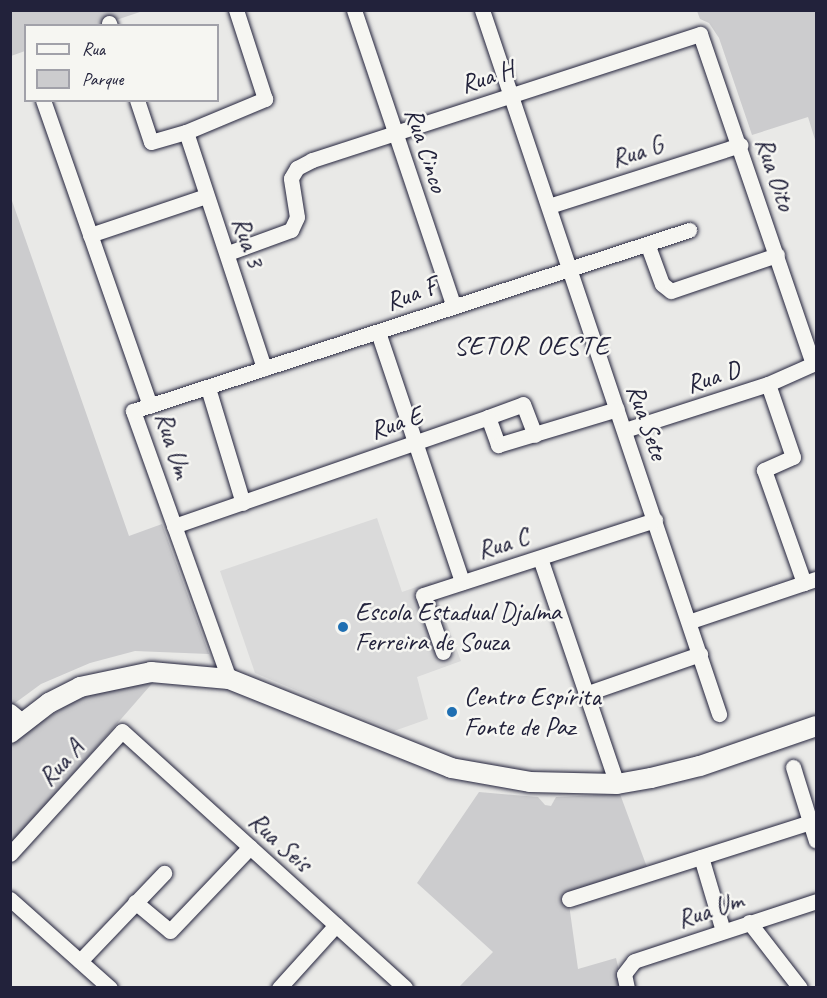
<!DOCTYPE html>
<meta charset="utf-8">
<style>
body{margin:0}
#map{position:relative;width:827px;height:998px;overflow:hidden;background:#e9e9e7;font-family:Caveat,sans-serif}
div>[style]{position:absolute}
.built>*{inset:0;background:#dadada}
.green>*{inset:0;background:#ccccce}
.roads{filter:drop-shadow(0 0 2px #22223b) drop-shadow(0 0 2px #22223b)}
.minor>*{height:15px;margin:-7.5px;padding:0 7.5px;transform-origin:7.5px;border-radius:7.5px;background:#f6f6f2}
.major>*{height:20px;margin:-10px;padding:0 10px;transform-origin:10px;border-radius:10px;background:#f6f6f2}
.dots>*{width:16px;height:16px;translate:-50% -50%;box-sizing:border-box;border:3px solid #f6f6f2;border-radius:50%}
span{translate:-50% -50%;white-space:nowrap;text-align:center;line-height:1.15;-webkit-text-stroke:5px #f6f6f2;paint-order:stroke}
.street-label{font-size:26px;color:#22223b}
.poi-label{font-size:26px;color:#22223b}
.left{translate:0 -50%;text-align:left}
.neighbourhood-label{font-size:27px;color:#22223b;letter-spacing:1.5px}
.frame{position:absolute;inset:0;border:12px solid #22223b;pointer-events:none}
.legend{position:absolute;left:24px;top:24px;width:195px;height:78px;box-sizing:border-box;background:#f6f6f2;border:2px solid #a1a1a9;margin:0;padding:8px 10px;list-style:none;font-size:18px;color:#22223b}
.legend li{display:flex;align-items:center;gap:12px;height:30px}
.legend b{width:30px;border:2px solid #a1a1a9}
</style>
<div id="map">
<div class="built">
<i style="clip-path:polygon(377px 518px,402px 592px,431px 582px,461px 661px,417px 677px,428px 719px,394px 731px,255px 673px,220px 571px)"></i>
</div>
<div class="green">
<i style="clip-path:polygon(10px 11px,143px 11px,101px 25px,26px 26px,25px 51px,11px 56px)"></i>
<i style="clip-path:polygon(697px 11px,816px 11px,816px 143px,808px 117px,752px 135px,719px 38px,709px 23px,700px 19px)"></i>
<i style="clip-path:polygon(10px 195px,129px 536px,162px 524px,209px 654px,135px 651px,90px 663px,41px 684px,11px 706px)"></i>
<i style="clip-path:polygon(156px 679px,11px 845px,11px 746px,23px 733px,72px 702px,108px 688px)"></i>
<i style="clip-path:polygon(479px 792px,538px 797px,545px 805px,551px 806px,556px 797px,620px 794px,648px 870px,568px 897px,578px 969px,616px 958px,623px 987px,459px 987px,493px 952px,417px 883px)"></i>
</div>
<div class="roads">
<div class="minor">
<i style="left:354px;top:10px;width:311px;rotate:71.4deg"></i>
<i style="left:482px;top:10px;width:743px;rotate:71.39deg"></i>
<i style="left:109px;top:23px;width:3px;rotate:72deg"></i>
<i style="left:43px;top:100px;width:324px;rotate:70.7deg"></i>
<i style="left:137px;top:100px;width:44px;rotate:71.6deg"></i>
<i style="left:151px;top:142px;width:36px;rotate:-16deg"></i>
<i style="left:186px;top:132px;width:86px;rotate:-22.7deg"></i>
<i style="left:265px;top:99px;width:94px;rotate:-108deg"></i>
<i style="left:186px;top:132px;width:249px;rotate:71.7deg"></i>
<i style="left:549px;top:206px;width:201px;rotate:-17.7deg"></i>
<i style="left:90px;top:235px;width:122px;rotate:-18.6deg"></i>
<i style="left:648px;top:246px;width:40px;rotate:69.8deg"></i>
<i style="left:662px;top:284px;width:11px;rotate:38deg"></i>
<i style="left:671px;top:291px;width:112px;rotate:-18.8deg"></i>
<i style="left:228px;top:253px;width:67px;rotate:-20.1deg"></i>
<i style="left:291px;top:230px;width:14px;rotate:-65deg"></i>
<i style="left:297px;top:217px;width:39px;rotate:-99deg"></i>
<i style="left:291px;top:178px;width:12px;rotate:-59deg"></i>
<i style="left:297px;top:168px;width:17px;rotate:-28deg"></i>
<i style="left:312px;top:160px;width:408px;rotate:-18deg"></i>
<i style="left:700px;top:34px;width:349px;rotate:71.1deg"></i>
<i style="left:813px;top:364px;width:49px;rotate:156deg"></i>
<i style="left:768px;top:384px;width:150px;rotate:162.2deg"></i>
<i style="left:378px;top:332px;width:264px;rotate:71.4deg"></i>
<i style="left:768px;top:384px;width:77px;rotate:71.1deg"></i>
<i style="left:793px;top:457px;width:32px;rotate:156deg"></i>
<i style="left:764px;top:470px;width:120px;rotate:70.5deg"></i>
<i style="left:208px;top:388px;width:120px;rotate:73.1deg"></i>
<i style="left:488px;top:417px;width:37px;rotate:-20deg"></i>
<i style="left:523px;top:404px;width:33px;rotate:69deg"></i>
<i style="left:174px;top:526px;width:332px;rotate:-19.1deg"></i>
<i style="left:488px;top:417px;width:30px;rotate:70deg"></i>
<i style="left:498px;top:445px;width:124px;rotate:-16.8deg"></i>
<i style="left:540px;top:558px;width:239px;rotate:71.2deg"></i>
<i style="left:691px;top:621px;width:132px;rotate:-18.6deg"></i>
<i style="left:443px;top:652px;width:60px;rotate:-109.3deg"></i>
<i style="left:423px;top:595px;width:244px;rotate:-17.9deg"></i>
<i style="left:229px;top:679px;width:285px;rotate:-109.7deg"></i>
<i style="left:133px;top:411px;width:585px;rotate:-18.03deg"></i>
<i style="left:585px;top:694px;width:122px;rotate:-19.2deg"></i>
<i style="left:10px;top:711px;width:16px;rotate:40deg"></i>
<i style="left:793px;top:767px;width:77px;rotate:72.7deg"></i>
<i style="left:10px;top:854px;width:166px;rotate:-47.7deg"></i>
<i style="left:122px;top:731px;width:382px;rotate:42.2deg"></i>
<i style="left:701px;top:857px;width:77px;rotate:73.4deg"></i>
<i style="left:10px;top:899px;width:134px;rotate:41.7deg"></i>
<i style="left:569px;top:899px;width:253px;rotate:-17.7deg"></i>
<i style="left:135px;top:902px;width:45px;rotate:39.6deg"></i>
<i style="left:170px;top:931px;width:116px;rotate:-46.4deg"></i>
<i style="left:749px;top:922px;width:83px;rotate:52.3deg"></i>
<i style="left:80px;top:961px;width:122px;rotate:-46.3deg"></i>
<i style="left:279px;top:988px;width:85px;rotate:-47.9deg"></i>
<i style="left:627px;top:988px;width:14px;rotate:-102deg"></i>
<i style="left:624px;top:974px;width:16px;rotate:-52deg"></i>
<i style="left:634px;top:961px;width:192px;rotate:-18.2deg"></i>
</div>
<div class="major">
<i style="left:10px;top:733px;width:49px;rotate:-37.6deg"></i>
<i style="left:49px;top:703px;width:35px;rotate:-27deg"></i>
<i style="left:80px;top:687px;width:73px;rotate:-11.9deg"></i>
<i style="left:151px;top:672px;width:78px;rotate:5.1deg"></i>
<i style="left:229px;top:679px;width:239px;rotate:21.8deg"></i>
<i style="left:451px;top:768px;width:80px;rotate:10deg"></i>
<i style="left:530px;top:782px;width:87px;rotate:1.3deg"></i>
<i style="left:617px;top:784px;width:35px;rotate:-10deg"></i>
<i style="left:651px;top:778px;width:50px;rotate:-13.8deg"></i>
<i style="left:700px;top:766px;width:123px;rotate:-19deg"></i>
</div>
</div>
<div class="dots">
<i style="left:343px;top:627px;background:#1f6fb2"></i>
<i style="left:452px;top:712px;background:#1f6fb2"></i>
</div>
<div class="street-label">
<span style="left:487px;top:77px;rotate:-18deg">Rua H</span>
<span style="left:426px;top:150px;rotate:72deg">Rua Cinco</span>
<span style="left:637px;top:152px;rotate:-18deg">Rua G</span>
<span style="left:775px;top:174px;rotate:71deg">Rua Oito</span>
<span style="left:248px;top:242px;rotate:70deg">Rua 3</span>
<span style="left:411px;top:294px;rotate:-20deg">Rua F</span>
<span style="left:713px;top:377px;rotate:-18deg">Rua D</span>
<span style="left:647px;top:422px;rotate:71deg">Rua Sete</span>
<span style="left:396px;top:423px;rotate:-19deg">Rua E</span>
<span style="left:173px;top:445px;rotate:72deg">Rua Um</span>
<span style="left:503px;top:544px;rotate:-17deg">Rua C</span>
<span style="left:61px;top:763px;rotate:-48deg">Rua A</span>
<span style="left:280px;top:842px;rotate:42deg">Rua Seis</span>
<span style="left:710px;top:910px;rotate:-19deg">Rua Um</span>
</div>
<div class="poi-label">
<span class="left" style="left:355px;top:627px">Escola Estadual Djalma<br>Ferreira de Souza</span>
<span class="left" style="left:464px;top:712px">Centro Espírita<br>Fonte de Paz</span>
</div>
<div class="neighbourhood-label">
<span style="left:532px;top:346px">SETOR OESTE</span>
</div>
<div class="frame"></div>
<ul class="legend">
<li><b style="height:8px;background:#f6f6f2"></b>Rua</li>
<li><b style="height:16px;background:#ccccce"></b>Parque</li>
</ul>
</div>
